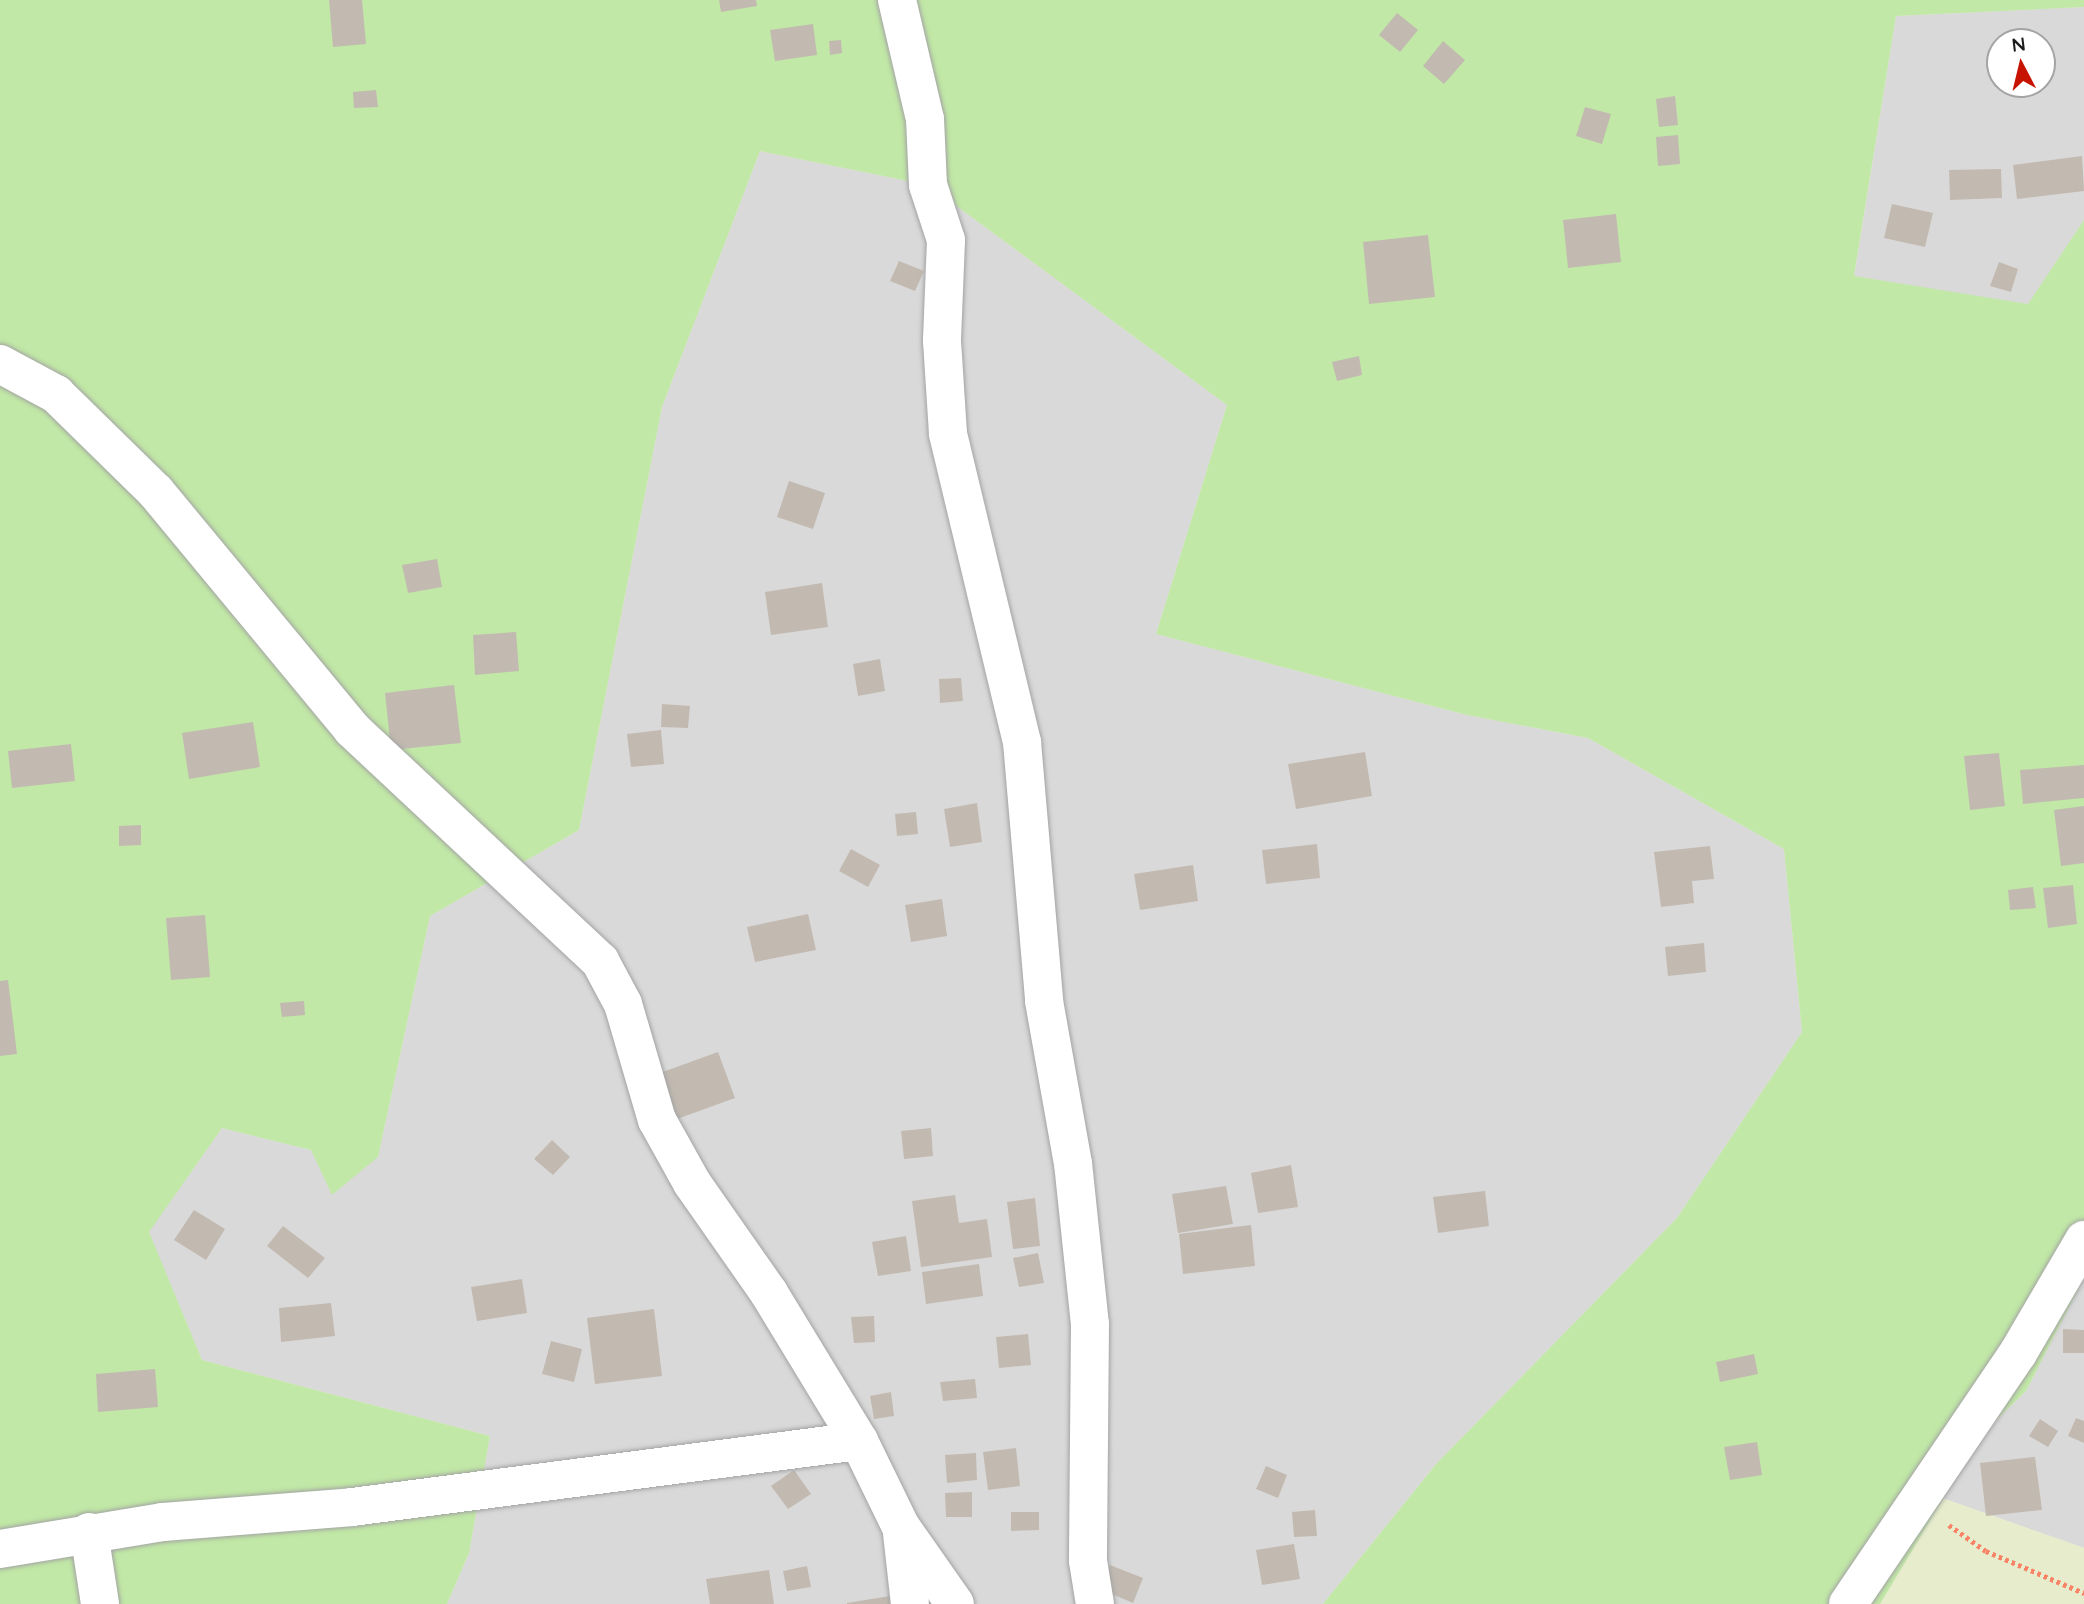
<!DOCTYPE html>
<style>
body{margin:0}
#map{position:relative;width:2084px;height:1604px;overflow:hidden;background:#edebe1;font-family:Quicksand,sans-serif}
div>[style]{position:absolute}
.residential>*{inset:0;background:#dad9d9}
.farmland>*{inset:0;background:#e7edcc}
.grass>*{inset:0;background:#c1e8a6}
.building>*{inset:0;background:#c2bab1}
.path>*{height:4.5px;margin-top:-2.25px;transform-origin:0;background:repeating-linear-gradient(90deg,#f98367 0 3.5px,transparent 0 7px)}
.roads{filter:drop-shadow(0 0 2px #a3a3a3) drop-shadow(0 0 2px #a3a3a3)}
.minor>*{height:38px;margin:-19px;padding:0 19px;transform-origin:19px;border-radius:19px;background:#fff}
span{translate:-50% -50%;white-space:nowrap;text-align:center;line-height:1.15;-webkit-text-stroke:6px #fff;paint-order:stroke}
.north{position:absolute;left:1986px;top:28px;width:70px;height:70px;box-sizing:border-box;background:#fff;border:2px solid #a4a4a4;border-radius:50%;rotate:353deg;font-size:19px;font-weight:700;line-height:28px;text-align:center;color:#1c1c1c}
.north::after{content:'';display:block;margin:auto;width:24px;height:32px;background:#c71301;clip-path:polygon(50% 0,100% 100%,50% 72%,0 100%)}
</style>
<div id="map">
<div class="residential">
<i style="clip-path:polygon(evenodd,2084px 7px,2084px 220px,2028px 305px,1854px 277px,1896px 16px,2084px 7px,2000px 42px,2042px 42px,2042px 84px,2000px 84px,2000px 42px)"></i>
<i style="clip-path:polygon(760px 151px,928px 185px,1227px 405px,1156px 634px,1467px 715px,1588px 738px,1784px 849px,1802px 1032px,1677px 1218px,1437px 1463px,1323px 1604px,447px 1604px,469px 1553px,490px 1436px,202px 1360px,148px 1232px,222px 1128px,311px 1150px,378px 1157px,430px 916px,579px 830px,662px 407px)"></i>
<i style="clip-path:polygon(2084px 1278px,2084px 1548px,1942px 1498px,1982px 1434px,2026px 1391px)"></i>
</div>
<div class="farmland">
<i style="clip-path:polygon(1942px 1498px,2084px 1548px,2084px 1604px,1880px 1604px)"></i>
</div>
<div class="grass">
<i style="clip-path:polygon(0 0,2084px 0,2084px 7px,1896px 16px,1854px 276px,2028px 304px,2084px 220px,2084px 1278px,2026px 1391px,1982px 1434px,1880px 1604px,1323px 1604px,1437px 1463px,1677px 1218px,1802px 1032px,1784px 849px,1588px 738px,1467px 715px,1156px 634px,1227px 405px,928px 185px,760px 151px,662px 407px,579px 830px,430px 916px,378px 1157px,332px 1195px,311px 1150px,222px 1128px,149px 1232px,202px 1360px,490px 1436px,469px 1553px,447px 1604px,0 1604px)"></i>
</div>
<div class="building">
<i style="clip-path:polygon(329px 0,362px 0,366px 44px,333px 47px)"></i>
<i style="clip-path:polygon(719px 0,756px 0,757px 6px,721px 12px)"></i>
<i style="clip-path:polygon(1397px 13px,1418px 30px,1400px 52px,1379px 35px)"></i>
<i style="clip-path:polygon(813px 24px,817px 55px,775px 61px,770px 30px)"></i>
<i style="clip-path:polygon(841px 40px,842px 53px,830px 55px,829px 41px)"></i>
<i style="clip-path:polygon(1443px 41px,1465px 60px,1444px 84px,1423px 66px)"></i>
<i style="clip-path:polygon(376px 90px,378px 107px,354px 108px,353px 92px)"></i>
<i style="clip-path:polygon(1675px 96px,1678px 125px,1659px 127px,1656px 99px)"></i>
<i style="clip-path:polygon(1585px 107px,1611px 114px,1602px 144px,1576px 136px)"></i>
<i style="clip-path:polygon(1678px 135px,1680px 164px,1658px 166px,1656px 137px)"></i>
<i style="clip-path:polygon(2082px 156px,2084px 191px,2017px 199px,2013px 165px)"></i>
<i style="clip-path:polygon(2001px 169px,2002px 198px,1950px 200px,1949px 170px)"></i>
<i style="clip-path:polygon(1892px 204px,1933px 213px,1925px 247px,1884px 238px)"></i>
<i style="clip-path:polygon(1616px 214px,1621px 262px,1568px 268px,1563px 220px)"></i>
<i style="clip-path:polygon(1428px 235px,1435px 297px,1369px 304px,1363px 242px)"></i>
<i style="clip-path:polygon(899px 261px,924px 271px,915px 291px,890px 281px)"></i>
<i style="clip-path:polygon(1999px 262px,2018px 269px,2011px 292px,1990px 286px)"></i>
<i style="clip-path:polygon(1359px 356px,1362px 375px,1337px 381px,1332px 362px)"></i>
<i style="clip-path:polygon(789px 481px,825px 493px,813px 529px,777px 517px)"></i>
<i style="clip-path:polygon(437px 559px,442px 587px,408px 593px,402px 565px)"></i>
<i style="clip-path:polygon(822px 583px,828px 627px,771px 635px,765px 592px)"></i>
<i style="clip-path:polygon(516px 632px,519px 671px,475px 675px,473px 635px)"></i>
<i style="clip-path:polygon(880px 659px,885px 691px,858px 696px,853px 664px)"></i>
<i style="clip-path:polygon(961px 678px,963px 701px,940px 703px,939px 679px)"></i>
<i style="clip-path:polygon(454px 685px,461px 743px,391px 750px,385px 693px)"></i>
<i style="clip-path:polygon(662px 704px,690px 706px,688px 728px,661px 727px)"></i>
<i style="clip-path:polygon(253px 722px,260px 767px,189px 779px,182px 733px)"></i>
<i style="clip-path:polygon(661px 730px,664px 764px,631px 767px,627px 734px)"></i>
<i style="clip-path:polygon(71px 744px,75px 781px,12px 788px,8px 751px)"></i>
<i style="clip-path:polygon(1365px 752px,1372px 796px,1296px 809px,1288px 764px)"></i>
<i style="clip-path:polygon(1999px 753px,2005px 806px,1970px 810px,1964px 756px)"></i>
<i style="clip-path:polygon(2084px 765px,2084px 798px,2023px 804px,2020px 770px)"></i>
<i style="clip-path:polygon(977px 803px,982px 842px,950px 847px,944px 809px)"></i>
<i style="clip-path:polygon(2084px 806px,2084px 863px,2061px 866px,2054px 810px)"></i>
<i style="clip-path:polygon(916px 812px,918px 834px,897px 836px,895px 814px)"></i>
<i style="clip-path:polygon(141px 825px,141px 845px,119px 846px,119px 826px)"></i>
<i style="clip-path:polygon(1317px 844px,1320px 878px,1266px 884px,1262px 850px)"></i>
<i style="clip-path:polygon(1710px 846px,1714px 879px,1692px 881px,1694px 903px,1661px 907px,1654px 852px)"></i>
<i style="clip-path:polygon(851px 849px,880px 865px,868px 887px,839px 871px)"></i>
<i style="clip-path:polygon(1193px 865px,1198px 901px,1140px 910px,1134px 874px)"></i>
<i style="clip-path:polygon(2073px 885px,2077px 924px,2048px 928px,2043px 888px)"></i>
<i style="clip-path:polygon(2033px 887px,2036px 908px,2010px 910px,2008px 890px)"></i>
<i style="clip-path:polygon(942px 899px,947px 936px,911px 942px,905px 905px)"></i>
<i style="clip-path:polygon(808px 914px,816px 950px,755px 962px,747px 927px)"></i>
<i style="clip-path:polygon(205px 915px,210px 977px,171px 980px,166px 918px)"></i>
<i style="clip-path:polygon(1704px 943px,1706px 972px,1668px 976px,1665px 947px)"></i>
<i style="clip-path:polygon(8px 980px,17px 1054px,0 1056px,0 981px)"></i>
<i style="clip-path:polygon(304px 1001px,305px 1015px,282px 1017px,280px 1003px)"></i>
<i style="clip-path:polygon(718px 1052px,735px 1098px,677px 1119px,660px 1073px)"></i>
<i style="clip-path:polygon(931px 1128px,933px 1156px,904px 1159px,901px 1131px)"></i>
<i style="clip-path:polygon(552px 1140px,570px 1157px,553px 1175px,534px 1159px)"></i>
<i style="clip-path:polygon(1291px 1165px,1298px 1207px,1258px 1213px,1251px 1173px)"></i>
<i style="clip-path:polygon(1226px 1186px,1233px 1224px,1178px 1233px,1172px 1194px)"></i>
<i style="clip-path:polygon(1485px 1191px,1489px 1226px,1438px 1233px,1433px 1197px)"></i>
<i style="clip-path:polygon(955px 1195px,959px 1223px,987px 1219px,992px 1257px,921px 1267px,912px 1201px)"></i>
<i style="clip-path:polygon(1035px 1198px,1040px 1246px,1013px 1249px,1007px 1202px)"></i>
<i style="clip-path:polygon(194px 1210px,225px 1229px,206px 1260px,174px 1240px)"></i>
<i style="clip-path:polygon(1251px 1225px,1255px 1266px,1183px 1274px,1179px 1234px)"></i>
<i style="clip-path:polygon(283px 1226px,325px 1258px,308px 1278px,267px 1246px)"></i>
<i style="clip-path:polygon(906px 1236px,911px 1271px,878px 1276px,872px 1242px)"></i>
<i style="clip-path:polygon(1038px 1253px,1044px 1283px,1019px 1287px,1013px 1258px)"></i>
<i style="clip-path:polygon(979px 1264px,983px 1296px,926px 1304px,922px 1272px)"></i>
<i style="clip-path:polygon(522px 1279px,527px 1313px,477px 1321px,471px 1287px)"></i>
<i style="clip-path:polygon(331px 1303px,335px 1336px,281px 1342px,279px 1308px)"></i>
<i style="clip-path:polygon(654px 1309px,662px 1376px,595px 1384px,587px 1318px)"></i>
<i style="clip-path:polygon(874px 1316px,875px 1342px,854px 1343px,851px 1317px)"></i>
<i style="clip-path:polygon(2063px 1329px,2084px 1330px,2084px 1353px,2063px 1353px)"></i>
<i style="clip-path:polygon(1028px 1334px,1031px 1365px,999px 1368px,996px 1337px)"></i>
<i style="clip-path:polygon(551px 1341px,582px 1349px,574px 1382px,542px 1374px)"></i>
<i style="clip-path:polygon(1754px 1354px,1758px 1374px,1720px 1382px,1716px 1362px)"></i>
<i style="clip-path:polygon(155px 1369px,158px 1407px,98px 1412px,96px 1374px)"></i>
<i style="clip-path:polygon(975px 1379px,977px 1398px,943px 1401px,940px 1382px)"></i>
<i style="clip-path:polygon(891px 1392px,894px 1416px,874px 1419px,870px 1396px)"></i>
<i style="clip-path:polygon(2076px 1418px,2084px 1421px,2084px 1443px,2068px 1436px)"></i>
<i style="clip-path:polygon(2040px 1419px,2058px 1431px,2048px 1447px,2029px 1436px)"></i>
<i style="clip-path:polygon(1757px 1442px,1762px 1475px,1730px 1480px,1724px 1447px)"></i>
<i style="clip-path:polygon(1016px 1448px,1020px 1486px,988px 1490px,983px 1452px)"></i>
<i style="clip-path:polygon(976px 1453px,977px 1480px,947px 1483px,945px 1455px)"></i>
<i style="clip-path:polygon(2035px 1457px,2042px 1510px,1986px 1516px,1980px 1463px)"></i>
<i style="clip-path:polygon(1266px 1466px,1287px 1475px,1278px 1498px,1256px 1489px)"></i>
<i style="clip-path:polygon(794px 1470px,811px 1494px,788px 1509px,771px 1486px)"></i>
<i style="clip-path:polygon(972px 1492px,972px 1517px,946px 1517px,945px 1493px)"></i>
<i style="clip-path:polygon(1315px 1510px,1317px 1536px,1294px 1537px,1292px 1512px)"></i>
<i style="clip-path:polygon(1011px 1512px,1039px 1512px,1039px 1530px,1011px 1531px)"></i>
<i style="clip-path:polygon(1294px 1544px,1300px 1579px,1262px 1585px,1256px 1550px)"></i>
<i style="clip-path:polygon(1110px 1565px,1143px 1578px,1133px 1603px,1100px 1589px)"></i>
<i style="clip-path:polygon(807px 1566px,811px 1587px,787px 1591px,783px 1571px)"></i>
<i style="clip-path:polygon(769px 1570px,774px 1604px,710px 1604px,706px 1579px)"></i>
<i style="clip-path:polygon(896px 1595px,898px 1604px,847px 1604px,847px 1603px)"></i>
</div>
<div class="path">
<i style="left:1949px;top:1525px;width:45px;rotate:35.1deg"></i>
<i style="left:1986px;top:1551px;width:107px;rotate:23.2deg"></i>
</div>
<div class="roads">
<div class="minor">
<i style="left:897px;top:0;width:122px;rotate:76.8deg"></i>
<i style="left:925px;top:119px;width:66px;rotate:87.4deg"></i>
<i style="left:928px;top:185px;width:58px;rotate:71.9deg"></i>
<i style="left:946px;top:240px;width:101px;rotate:92.3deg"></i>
<i style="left:942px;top:341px;width:93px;rotate:86.3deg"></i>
<i style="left:948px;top:434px;width:317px;rotate:76.5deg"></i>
<i style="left:1022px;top:742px;width:260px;rotate:85.1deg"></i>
<i style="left:1044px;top:1001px;width:165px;rotate:79.9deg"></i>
<i style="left:1073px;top:1163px;width:162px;rotate:84deg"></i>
<i style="left:1090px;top:1324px;width:237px;rotate:90.5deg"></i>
<i style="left:1088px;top:1561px;width:44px;rotate:80.8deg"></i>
<i style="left:0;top:364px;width:64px;rotate:28.2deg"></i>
<i style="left:56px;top:394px;width:140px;rotate:44.4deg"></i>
<i style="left:156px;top:492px;width:308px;rotate:50.4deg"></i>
<i style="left:352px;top:729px;width:340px;rotate:43.1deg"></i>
<i style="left:600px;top:961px;width:49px;rotate:61.9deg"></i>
<i style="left:623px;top:1004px;width:121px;rotate:73.7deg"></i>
<i style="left:657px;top:1120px;width:72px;rotate:60.9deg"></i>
<i style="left:692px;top:1183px;width:134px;rotate:55deg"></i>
<i style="left:769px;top:1293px;width:173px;rotate:58.7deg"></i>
<i style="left:859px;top:1441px;width:96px;rotate:64deg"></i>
<i style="left:901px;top:1527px;width:94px;rotate:55deg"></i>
<i style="left:89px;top:1532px;width:73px;rotate:81.3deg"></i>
<i style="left:902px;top:1533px;width:71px;rotate:83.6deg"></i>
<i style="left:0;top:1549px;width:165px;rotate:-9.4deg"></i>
<i style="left:163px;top:1522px;width:190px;rotate:-4.5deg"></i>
<i style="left:352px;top:1507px;width:511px;rotate:-7.42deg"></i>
<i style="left:1848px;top:1604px;width:303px;rotate:-55.9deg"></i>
<i style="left:2018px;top:1353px;width:131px;rotate:-59.7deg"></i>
</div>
</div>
<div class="north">N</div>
</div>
